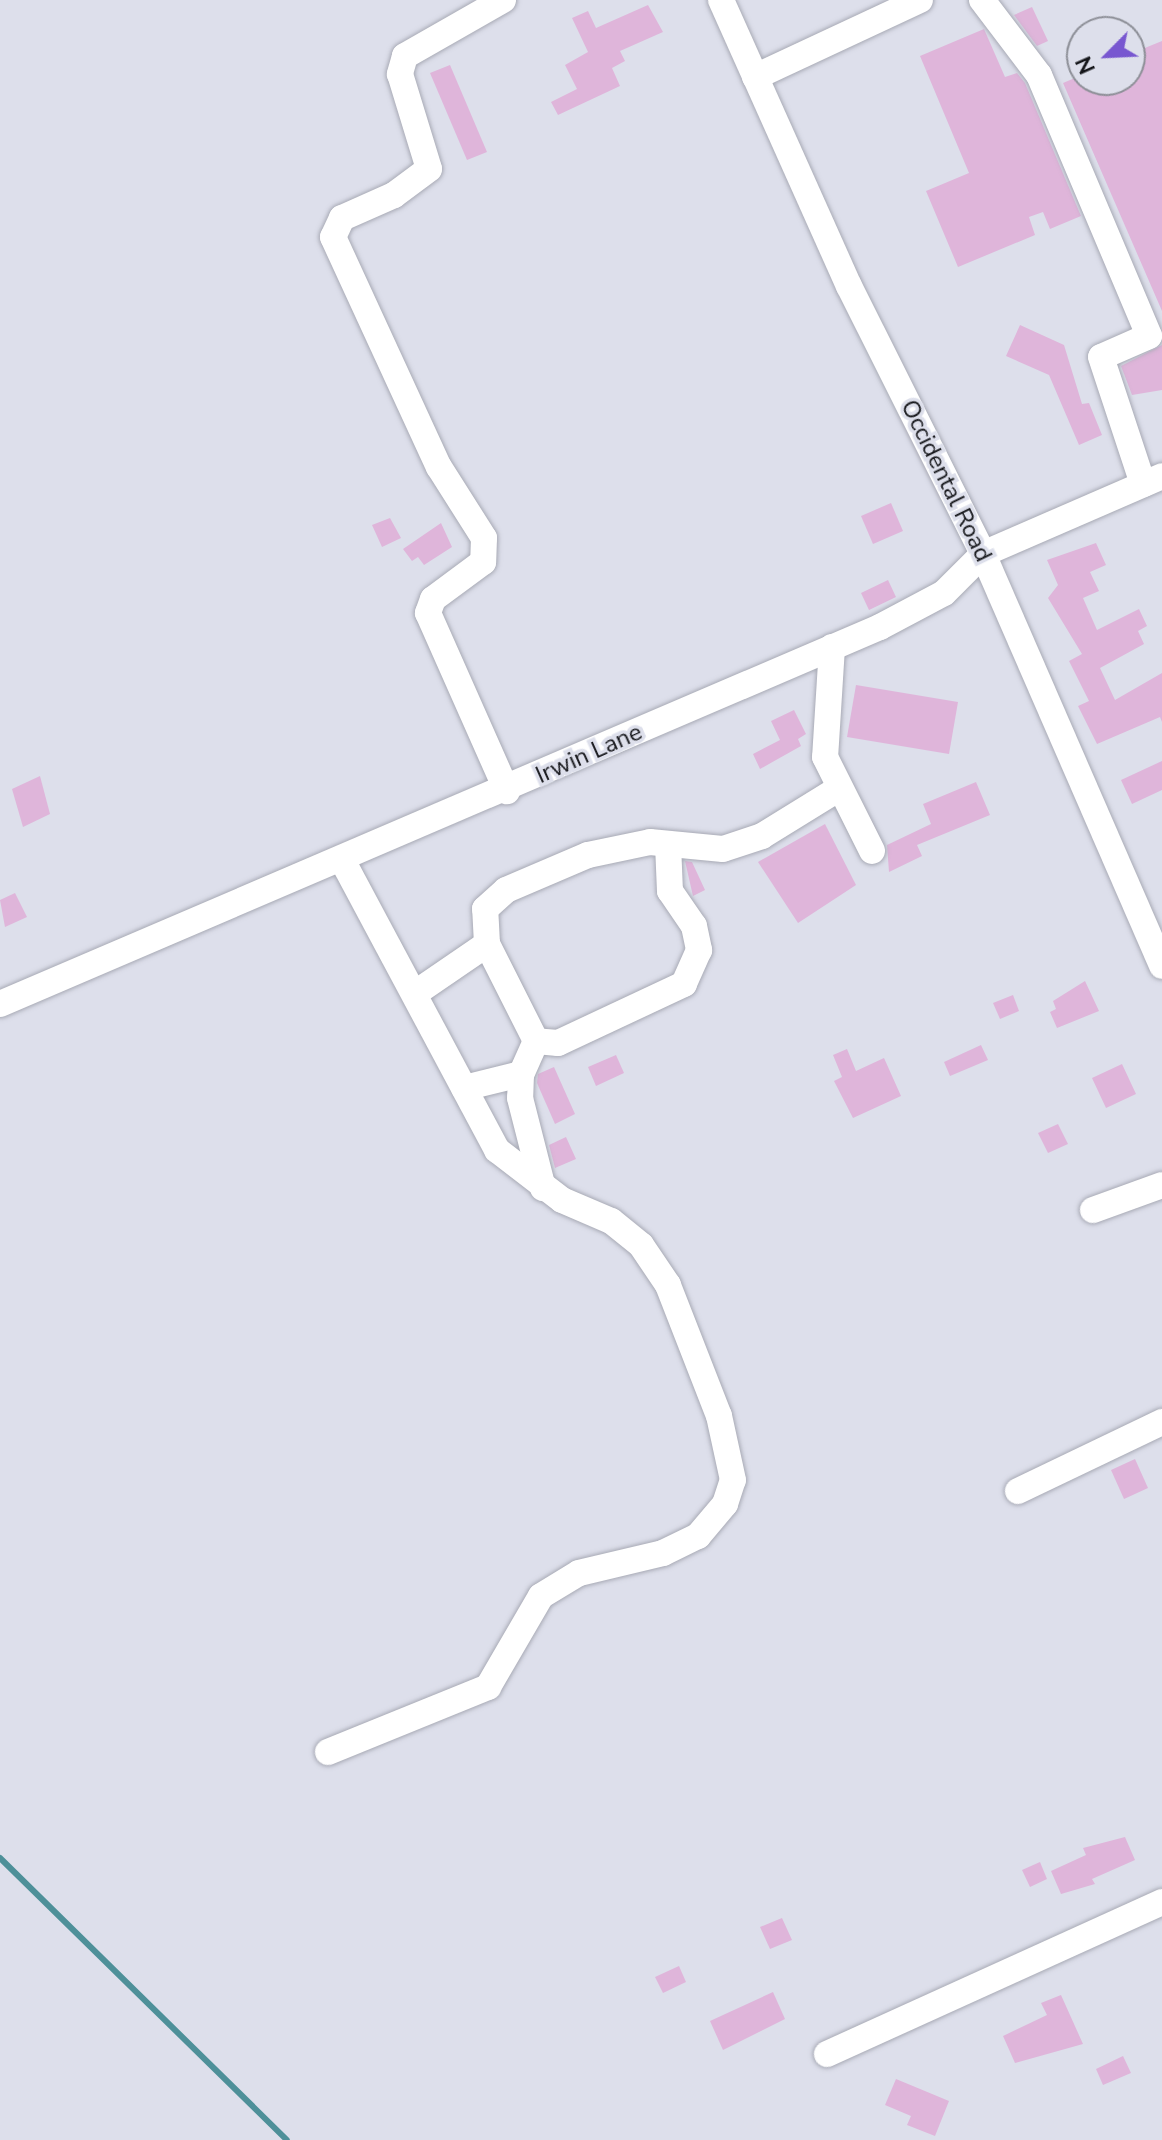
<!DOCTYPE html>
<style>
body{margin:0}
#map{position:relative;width:1162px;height:2140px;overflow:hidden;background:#dddfeb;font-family:"Nunito Sans",sans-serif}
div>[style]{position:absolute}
.stream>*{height:6px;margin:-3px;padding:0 3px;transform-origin:3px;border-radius:3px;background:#4e9099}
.building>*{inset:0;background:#dfb5da}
.roads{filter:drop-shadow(0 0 2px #a8aab5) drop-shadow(0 0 2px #a8aab5)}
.minor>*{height:26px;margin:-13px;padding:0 13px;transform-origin:13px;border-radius:13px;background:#fff}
span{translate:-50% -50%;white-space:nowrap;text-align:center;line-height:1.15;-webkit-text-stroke:7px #dddfeb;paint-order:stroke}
.street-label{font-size:24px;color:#15161a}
.north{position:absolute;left:1066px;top:16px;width:80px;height:80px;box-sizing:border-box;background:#dddfeb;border:2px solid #8d8f97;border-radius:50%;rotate:246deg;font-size:22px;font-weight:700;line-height:32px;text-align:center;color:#15161a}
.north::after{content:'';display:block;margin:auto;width:28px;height:36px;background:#7857d0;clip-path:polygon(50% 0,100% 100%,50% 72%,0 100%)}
</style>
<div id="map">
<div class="stream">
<i style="left:0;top:1858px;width:402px;rotate:44.5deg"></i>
</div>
<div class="building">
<i style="clip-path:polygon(648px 5px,663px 32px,620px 51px,625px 61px,612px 68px,620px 86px,558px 115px,551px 102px,577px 89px,565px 65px,588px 52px,572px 18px,588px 11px,596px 28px)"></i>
<i style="clip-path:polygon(1032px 7px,1048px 41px,1037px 46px,1014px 15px)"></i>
<i style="clip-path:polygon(984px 29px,1005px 77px,1017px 73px,1025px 83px,1081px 216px,1050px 229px,1043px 212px,1029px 217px,1035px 235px,958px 267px,926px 191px,969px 173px,920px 56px)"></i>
<i style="clip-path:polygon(1162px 41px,1162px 311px,1063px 83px,1082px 75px,1082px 80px,1130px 80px,1130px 54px)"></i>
<i style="clip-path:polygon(450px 65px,487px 152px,467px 160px,430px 73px)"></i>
<i style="clip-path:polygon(1020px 325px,1064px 345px,1082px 404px,1089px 403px,1102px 435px,1079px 445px,1049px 375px,1006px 356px)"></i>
<i style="clip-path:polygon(1162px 345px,1162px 390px,1132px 395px,1121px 366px)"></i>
<i style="clip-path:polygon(891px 503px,903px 531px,873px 544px,861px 516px)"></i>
<i style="clip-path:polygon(390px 518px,401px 538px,382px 547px,372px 525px)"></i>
<i style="clip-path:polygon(441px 523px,452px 547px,424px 565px,418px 557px,412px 561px,403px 549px)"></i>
<i style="clip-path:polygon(1096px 543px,1106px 565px,1090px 572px,1099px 591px,1083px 598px,1097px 630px,1139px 609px,1147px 626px,1138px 631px,1144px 644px,1100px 668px,1115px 700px,1162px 673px,1162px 722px,1160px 717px,1097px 744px,1078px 706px,1089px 701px,1069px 661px,1082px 654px,1048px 598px,1058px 585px,1047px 560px)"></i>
<i style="clip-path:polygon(888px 580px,896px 597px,869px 610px,861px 593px)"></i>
<i style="clip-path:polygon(856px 685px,958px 702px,949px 754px,847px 737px)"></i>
<i style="clip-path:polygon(794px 710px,806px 734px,798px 739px,801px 746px,760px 769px,753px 754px,780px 740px,771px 721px)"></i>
<i style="clip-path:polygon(1162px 761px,1162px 790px,1132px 804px,1121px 780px)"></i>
<i style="clip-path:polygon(40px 776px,50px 814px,23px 827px,12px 789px)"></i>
<i style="clip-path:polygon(976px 782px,990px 815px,917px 845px,922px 856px,889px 872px,887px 845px,931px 824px,923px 804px)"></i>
<i style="clip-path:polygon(825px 824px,856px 885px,798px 923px,758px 862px)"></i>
<i style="clip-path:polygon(685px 861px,692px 862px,705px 890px,693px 896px)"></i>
<i style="clip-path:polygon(15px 893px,27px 917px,5px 927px,0 900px)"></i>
<i style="clip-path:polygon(1085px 981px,1099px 1011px,1057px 1028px,1050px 1012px,1056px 1009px,1053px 1001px)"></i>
<i style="clip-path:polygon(1013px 995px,1019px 1011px,1000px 1019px,993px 1003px)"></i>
<i style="clip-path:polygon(981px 1045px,988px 1060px,950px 1076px,944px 1062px)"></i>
<i style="clip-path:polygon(847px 1049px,856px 1071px,884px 1058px,901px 1096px,853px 1118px,834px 1081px,842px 1077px,833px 1055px)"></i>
<i style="clip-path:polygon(616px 1055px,624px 1073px,596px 1086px,588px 1067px)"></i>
<i style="clip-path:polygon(1122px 1064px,1136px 1094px,1106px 1108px,1092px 1078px)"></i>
<i style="clip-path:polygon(554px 1067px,575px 1114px,555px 1124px,537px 1083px,538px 1074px)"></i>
<i style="clip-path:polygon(1058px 1124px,1068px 1144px,1048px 1153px,1038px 1133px)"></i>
<i style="clip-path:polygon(566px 1137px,576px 1159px,555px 1168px,549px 1145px)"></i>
<i style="clip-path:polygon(1135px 1459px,1148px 1488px,1124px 1499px,1111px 1470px)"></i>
<i style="clip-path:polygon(1125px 1837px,1135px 1860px,1092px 1879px,1095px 1884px,1061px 1894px,1051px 1871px,1086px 1855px,1083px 1848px)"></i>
<i style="clip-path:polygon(1040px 1862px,1047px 1879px,1030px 1887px,1022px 1870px)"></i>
<i style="clip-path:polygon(782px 1918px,792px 1940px,770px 1949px,760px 1927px)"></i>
<i style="clip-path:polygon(679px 1966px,686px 1982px,663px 1993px,655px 1977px)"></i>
<i style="clip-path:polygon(773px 1992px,785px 2019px,723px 2050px,710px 2021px)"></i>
<i style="clip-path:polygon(1061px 1995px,1083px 2044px,1015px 2063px,1003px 2036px,1047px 2015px,1041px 2003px)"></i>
<i style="clip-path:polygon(1123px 2056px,1131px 2073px,1103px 2085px,1096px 2069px)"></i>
<i style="clip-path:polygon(896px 2079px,949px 2101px,935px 2136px,907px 2125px,911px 2116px,885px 2105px)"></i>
</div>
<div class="roads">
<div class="minor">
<i style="left:503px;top:0;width:113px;rotate:150.3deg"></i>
<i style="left:405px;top:56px;width:19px;rotate:106deg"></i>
<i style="left:400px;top:74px;width:99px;rotate:73deg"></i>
<i style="left:429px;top:169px;width:44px;rotate:143.4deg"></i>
<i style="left:394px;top:195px;width:57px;rotate:156.1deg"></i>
<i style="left:342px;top:218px;width:21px;rotate:115deg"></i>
<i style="left:333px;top:237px;width:253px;rotate:65.3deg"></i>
<i style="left:439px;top:467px;width:84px;rotate:57.6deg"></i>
<i style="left:484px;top:538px;width:24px;rotate:92deg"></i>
<i style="left:483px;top:562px;width:62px;rotate:143.5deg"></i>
<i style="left:433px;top:599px;width:15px;rotate:110deg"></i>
<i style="left:428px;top:613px;width:195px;rotate:66.1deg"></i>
<i style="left:721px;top:0;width:313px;rotate:65.9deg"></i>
<i style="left:849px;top:286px;width:300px;rotate:63.4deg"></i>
<i style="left:983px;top:554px;width:449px;rotate:66.5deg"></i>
<i style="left:982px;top:0;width:94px;rotate:52.8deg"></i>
<i style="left:1039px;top:75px;width:283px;rotate:67.1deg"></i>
<i style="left:1149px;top:336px;width:52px;rotate:156.4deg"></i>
<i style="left:1101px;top:357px;width:134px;rotate:71.7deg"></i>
<i style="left:755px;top:77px;width:182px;rotate:-25deg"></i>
<i style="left:832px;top:647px;width:110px;rotate:93.6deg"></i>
<i style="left:825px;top:757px;width:105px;rotate:63.4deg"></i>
<i style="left:668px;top:844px;width:47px;rotate:87.6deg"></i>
<i style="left:670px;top:891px;width:42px;rotate:55.6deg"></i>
<i style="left:694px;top:926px;width:25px;rotate:78deg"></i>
<i style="left:699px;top:950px;width:37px;rotate:114deg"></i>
<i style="left:684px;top:984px;width:139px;rotate:154.9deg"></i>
<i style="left:558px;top:1043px;width:22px;rotate:-175deg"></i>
<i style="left:536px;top:1041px;width:109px;rotate:-116.8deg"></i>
<i style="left:487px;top:944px;width:35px;rotate:-93deg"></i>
<i style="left:485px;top:909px;width:28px;rotate:-42deg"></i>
<i style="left:506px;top:890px;width:89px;rotate:-23.1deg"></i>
<i style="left:588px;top:855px;width:63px;rotate:-11.8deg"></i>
<i style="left:650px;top:842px;width:73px;rotate:5.5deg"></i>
<i style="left:723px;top:849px;width:41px;rotate:-18.4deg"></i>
<i style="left:762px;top:836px;width:89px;rotate:-31.7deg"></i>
<i style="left:417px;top:992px;width:85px;rotate:-34.4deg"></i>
<i style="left:0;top:1004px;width:957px;rotate:-23.19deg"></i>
<i style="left:880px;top:627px;width:72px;rotate:-28deg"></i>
<i style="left:944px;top:593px;width:55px;rotate:-45deg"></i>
<i style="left:983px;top:554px;width:195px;rotate:-23.5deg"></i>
<i style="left:536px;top:1041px;width:36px;rotate:114deg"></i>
<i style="left:521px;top:1074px;width:24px;rotate:92deg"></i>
<i style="left:520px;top:1098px;width:93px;rotate:75.7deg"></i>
<i style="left:464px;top:1088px;width:59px;rotate:-13.8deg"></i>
<i style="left:1093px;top:1210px;width:73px;rotate:-19.9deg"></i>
<i style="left:1018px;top:1491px;width:160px;rotate:-25.6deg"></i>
<i style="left:328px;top:1752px;width:173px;rotate:-22.1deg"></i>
<i style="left:488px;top:1687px;width:105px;rotate:-59.8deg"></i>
<i style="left:541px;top:1596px;width:44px;rotate:-31.2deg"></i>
<i style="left:579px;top:1573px;width:86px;rotate:-13.4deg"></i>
<i style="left:663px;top:1553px;width:39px;rotate:-26deg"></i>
<i style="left:698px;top:1536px;width:42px;rotate:-49.8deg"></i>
<i style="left:725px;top:1504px;width:25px;rotate:-72deg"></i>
<i style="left:733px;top:1480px;width:66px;rotate:-102.3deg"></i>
<i style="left:719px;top:1416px;width:141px;rotate:-111.3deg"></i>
<i style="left:668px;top:1285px;width:48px;rotate:-124deg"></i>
<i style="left:641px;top:1245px;width:38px;rotate:-141deg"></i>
<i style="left:611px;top:1221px;width:53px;rotate:-156.8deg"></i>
<i style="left:562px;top:1200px;width:82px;rotate:-142.4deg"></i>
<i style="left:497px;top:1150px;width:329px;rotate:-118.1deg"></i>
<i style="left:827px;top:2054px;width:368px;rotate:-24.4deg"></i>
</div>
</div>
<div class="street-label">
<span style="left:946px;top:481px;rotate:64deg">Occidental Road</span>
<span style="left:589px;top:754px;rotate:-24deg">Irwin Lane</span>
</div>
<div class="north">N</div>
</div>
